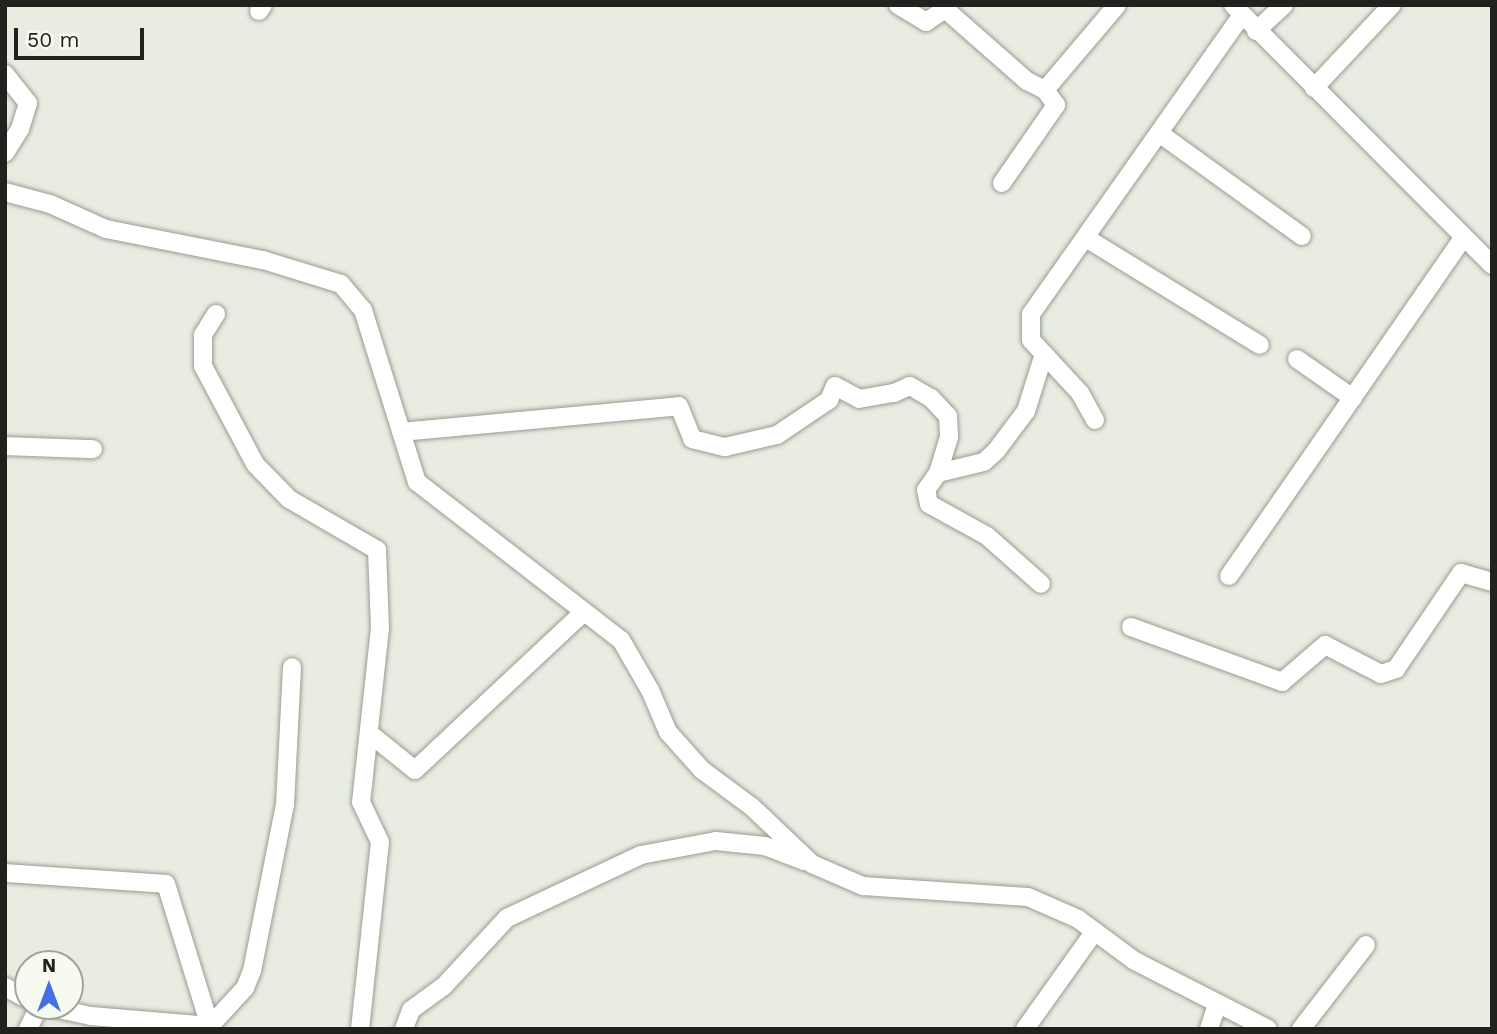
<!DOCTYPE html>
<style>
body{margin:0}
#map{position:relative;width:1497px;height:1034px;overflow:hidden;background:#e9ede1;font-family:"Work Sans",sans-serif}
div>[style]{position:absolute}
.roads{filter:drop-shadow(0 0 2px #989c91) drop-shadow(0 0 2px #989c91)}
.minor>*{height:18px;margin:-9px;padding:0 9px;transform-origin:9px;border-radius:9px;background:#fff}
span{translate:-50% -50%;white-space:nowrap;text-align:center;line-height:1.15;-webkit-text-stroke:5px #f7faef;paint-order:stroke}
.frame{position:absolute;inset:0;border:7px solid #20221e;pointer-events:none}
.north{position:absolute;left:14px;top:950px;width:70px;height:70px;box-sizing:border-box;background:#f7faef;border:2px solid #a1a49b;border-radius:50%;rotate:0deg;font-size:19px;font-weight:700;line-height:28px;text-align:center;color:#20221e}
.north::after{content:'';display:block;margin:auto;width:24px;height:32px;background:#466fe2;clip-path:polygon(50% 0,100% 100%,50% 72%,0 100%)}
.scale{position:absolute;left:14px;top:28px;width:130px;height:32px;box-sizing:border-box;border:4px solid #20221e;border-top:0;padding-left:9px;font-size:21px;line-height:24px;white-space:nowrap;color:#20221e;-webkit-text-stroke:5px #f7faef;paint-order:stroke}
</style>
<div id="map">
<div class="roads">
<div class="minor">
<i style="left:898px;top:5px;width:33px;rotate:31deg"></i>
<i style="left:926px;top:22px;width:23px;rotate:-34deg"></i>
<i style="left:945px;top:9px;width:109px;rotate:41.3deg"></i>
<i style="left:1027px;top:81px;width:20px;rotate:27deg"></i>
<i style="left:1045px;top:90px;width:111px;rotate:-49.7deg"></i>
<i style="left:1233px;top:5px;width:367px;rotate:45.1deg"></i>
<i style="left:259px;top:11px;width:7px;rotate:-56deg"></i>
<i style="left:1256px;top:31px;width:38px;rotate:-43deg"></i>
<i style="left:5px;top:74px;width:37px;rotate:52deg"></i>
<i style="left:28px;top:103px;width:27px;rotate:107deg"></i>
<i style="left:20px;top:129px;width:28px;rotate:122deg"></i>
<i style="left:1314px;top:88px;width:114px;rotate:-46.8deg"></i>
<i style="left:1159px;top:133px;width:176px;rotate:35.8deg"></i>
<i style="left:1002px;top:183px;width:95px;rotate:-55.3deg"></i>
<i style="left:1056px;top:105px;width:19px;rotate:-126deg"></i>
<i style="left:5px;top:192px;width:47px;rotate:14.9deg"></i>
<i style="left:50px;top:204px;width:61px;rotate:24.1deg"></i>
<i style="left:106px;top:229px;width:160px;rotate:11.2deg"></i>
<i style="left:263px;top:260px;width:82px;rotate:17.1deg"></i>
<i style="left:341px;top:284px;width:34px;rotate:50deg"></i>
<i style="left:363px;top:310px;width:180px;rotate:72.6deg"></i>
<i style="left:417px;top:482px;width:258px;rotate:37.8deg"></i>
<i style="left:621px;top:640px;width:58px;rotate:59.9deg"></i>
<i style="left:650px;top:690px;width:46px;rotate:66.8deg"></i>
<i style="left:668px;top:732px;width:51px;rotate:48.2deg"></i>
<i style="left:702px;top:770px;width:62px;rotate:36.5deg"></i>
<i style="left:752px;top:807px;width:83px;rotate:43.5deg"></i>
<i style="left:812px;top:864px;width:56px;rotate:23.3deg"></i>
<i style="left:863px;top:886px;width:165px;rotate:3.8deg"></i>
<i style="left:1028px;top:897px;width:55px;rotate:23.7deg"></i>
<i style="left:1078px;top:919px;width:71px;rotate:36.4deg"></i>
<i style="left:1135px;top:961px;width:149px;rotate:27.1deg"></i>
<i style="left:1086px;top:238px;width:204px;rotate:31.6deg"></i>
<i style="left:216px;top:314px;width:25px;rotate:122deg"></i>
<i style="left:203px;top:335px;width:31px;rotate:90deg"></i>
<i style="left:203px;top:366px;width:111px;rotate:62deg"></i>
<i style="left:255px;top:464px;width:49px;rotate:45.8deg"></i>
<i style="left:289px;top:499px;width:102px;rotate:30.1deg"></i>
<i style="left:377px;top:550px;width:78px;rotate:87.8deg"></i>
<i style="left:380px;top:628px;width:175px;rotate:96.2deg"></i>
<i style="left:361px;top:802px;width:44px;rotate:64.6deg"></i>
<i style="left:380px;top:842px;width:188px;rotate:96.1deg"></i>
<i style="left:1297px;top:359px;width:68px;rotate:34.9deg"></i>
<i style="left:1095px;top:420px;width:31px;rotate:-119deg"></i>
<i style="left:1080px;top:393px;width:72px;rotate:-132.8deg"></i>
<i style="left:1031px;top:340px;width:26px;rotate:-90deg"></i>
<i style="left:1031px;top:314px;width:365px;rotate:-54.8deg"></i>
<i style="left:401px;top:432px;width:279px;rotate:-5.3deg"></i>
<i style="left:679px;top:406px;width:35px;rotate:68deg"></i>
<i style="left:692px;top:439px;width:34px;rotate:14deg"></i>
<i style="left:725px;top:447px;width:53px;rotate:-13deg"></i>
<i style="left:777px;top:435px;width:63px;rotate:-33.9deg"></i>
<i style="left:829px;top:400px;width:15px;rotate:-67deg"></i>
<i style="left:835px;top:386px;width:27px;rotate:28deg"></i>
<i style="left:859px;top:399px;width:36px;rotate:-10deg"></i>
<i style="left:894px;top:393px;width:17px;rotate:-24deg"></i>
<i style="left:910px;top:386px;width:24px;rotate:30deg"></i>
<i style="left:931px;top:398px;width:25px;rotate:47deg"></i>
<i style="left:948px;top:416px;width:21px;rotate:87deg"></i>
<i style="left:949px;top:437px;width:38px;rotate:107deg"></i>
<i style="left:938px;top:473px;width:21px;rotate:125deg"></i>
<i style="left:926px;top:490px;width:14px;rotate:78deg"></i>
<i style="left:929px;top:504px;width:66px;rotate:28.9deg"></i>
<i style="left:987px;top:536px;width:72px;rotate:41.6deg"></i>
<i style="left:5px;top:446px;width:88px;rotate:2deg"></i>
<i style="left:938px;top:473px;width:47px;rotate:-13.4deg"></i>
<i style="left:984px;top:462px;width:16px;rotate:-43deg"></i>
<i style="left:996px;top:451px;width:50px;rotate:-53.1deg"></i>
<i style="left:1026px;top:411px;width:60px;rotate:-72.5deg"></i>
<i style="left:1229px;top:576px;width:412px;rotate:-55.3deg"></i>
<i style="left:1131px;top:627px;width:161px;rotate:20deg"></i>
<i style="left:1282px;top:682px;width:57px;rotate:-40.7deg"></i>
<i style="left:1325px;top:645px;width:63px;rotate:27.4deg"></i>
<i style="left:1381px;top:674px;width:16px;rotate:-18deg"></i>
<i style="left:1396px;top:669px;width:116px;rotate:-55.9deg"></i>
<i style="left:1461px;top:573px;width:32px;rotate:16deg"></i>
<i style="left:369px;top:733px;width:59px;rotate:38.8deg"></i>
<i style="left:415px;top:770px;width:231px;rotate:-43.1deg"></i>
<i style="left:5px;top:873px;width:161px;rotate:3.9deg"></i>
<i style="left:166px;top:884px;width:149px;rotate:72.8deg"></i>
<i style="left:210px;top:1026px;width:52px;rotate:-47.4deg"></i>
<i style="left:245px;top:988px;width:18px;rotate:-68deg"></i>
<i style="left:252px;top:971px;width:169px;rotate:-78.8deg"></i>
<i style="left:285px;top:805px;width:138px;rotate:-87.1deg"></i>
<i style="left:5px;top:987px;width:26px;rotate:28deg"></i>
<i style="left:44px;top:1006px;width:48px;rotate:12deg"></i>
<i style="left:91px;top:1016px;width:119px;rotate:4.8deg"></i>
<i style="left:210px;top:1026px;width:3px;rotate:72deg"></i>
<i style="left:28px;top:1029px;width:25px;rotate:-64deg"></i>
<i style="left:404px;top:1029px;width:20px;rotate:-70deg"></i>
<i style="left:411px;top:1010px;width:39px;rotate:-36deg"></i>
<i style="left:443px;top:987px;width:94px;rotate:-47.2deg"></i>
<i style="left:507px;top:918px;width:148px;rotate:-25.2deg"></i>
<i style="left:641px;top:855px;width:76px;rotate:-10.6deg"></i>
<i style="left:716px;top:841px;width:49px;rotate:5.8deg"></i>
<i style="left:765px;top:846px;width:42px;rotate:21deg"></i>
<i style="left:1025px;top:1029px;width:120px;rotate:-54.5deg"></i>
<i style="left:1209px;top:1029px;width:26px;rotate:-72deg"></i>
<i style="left:1301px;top:1029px;width:106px;rotate:-52.3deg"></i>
</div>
</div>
<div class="frame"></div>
<div class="north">N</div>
<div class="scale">50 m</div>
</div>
